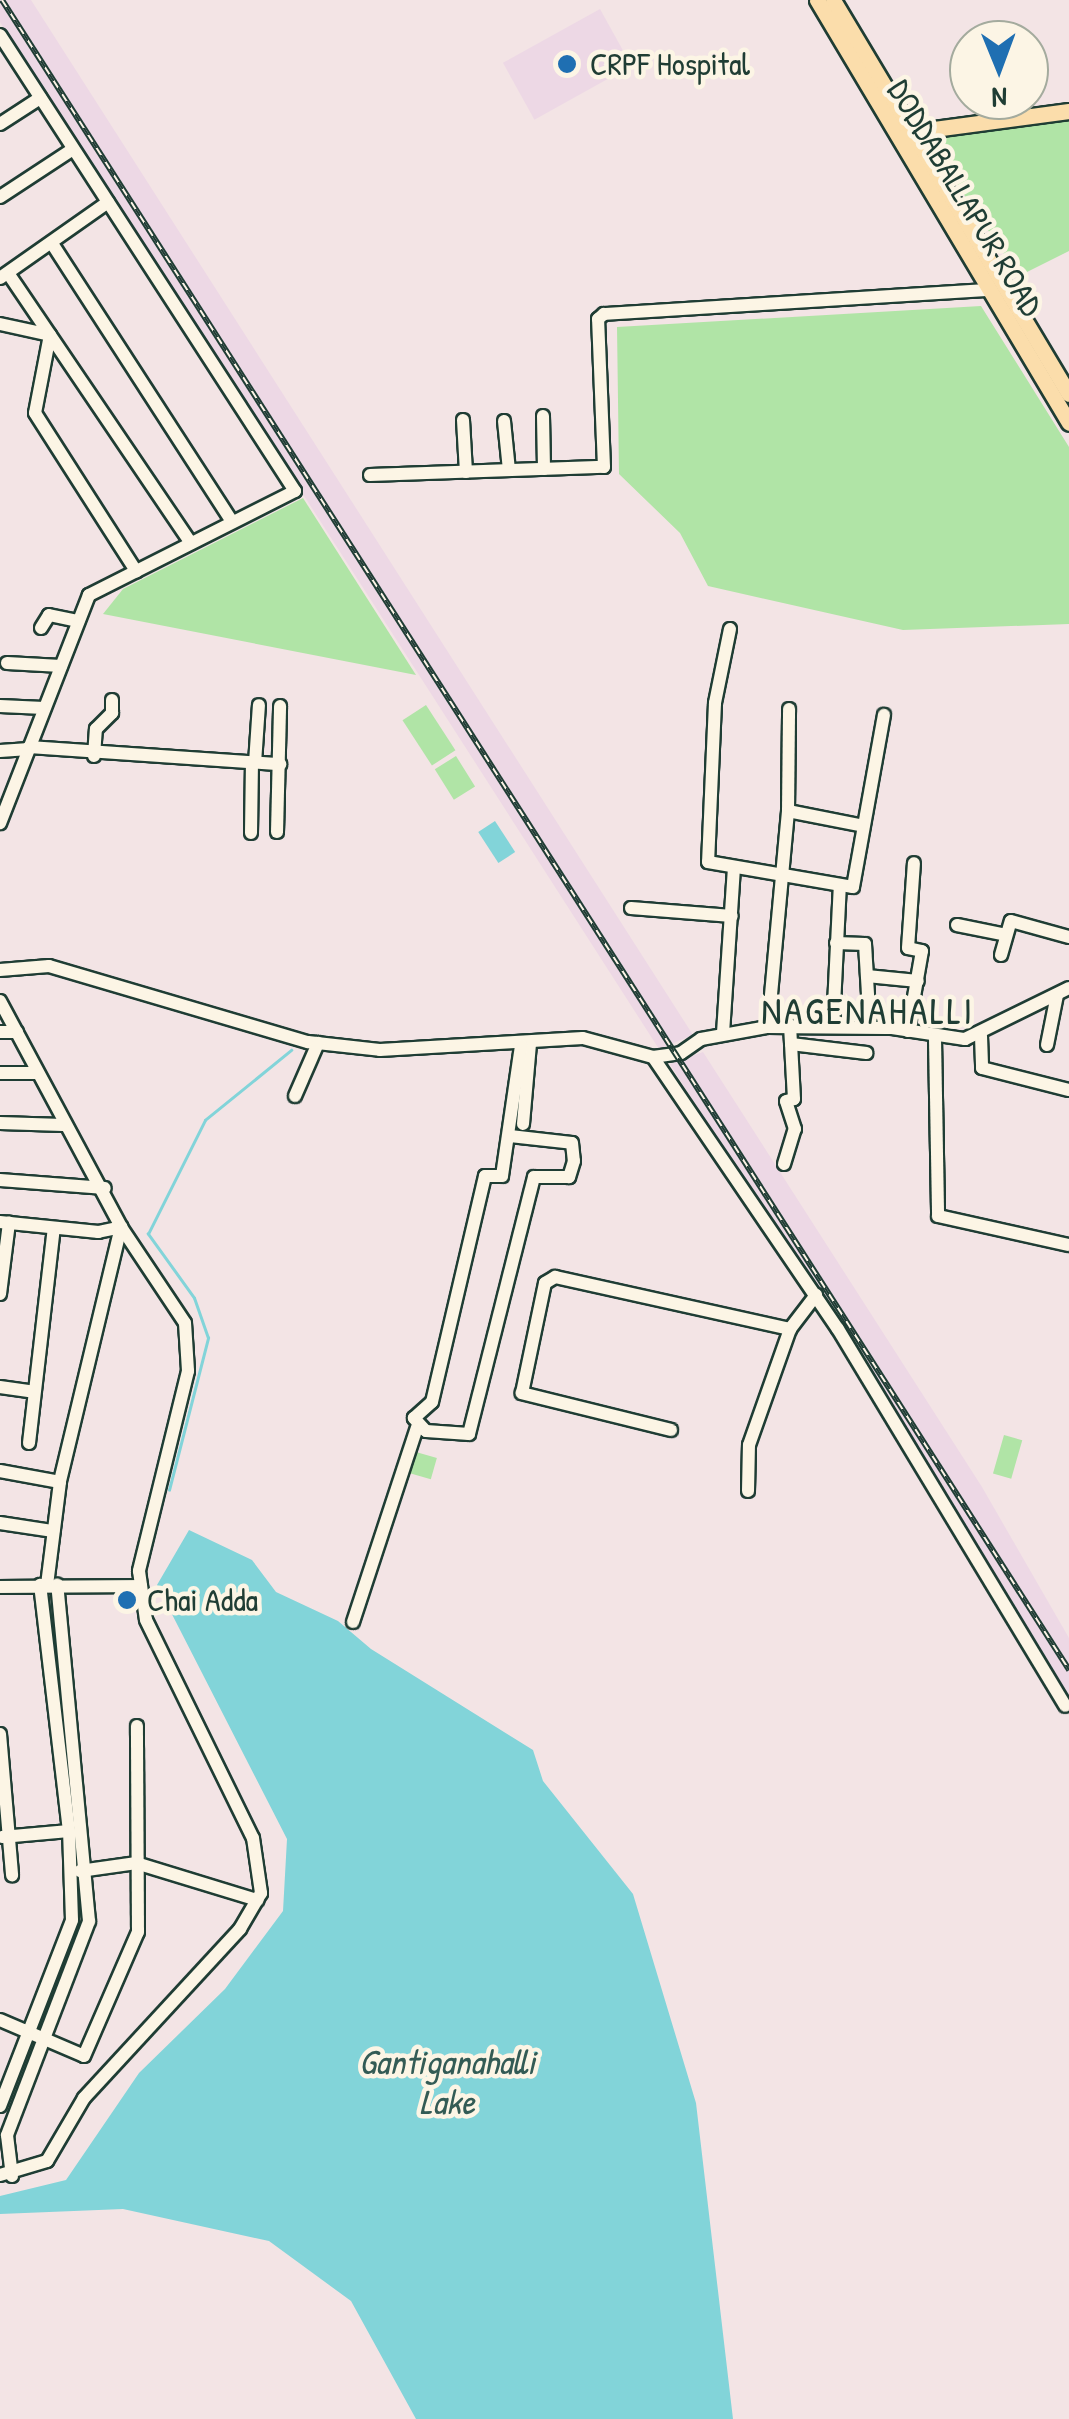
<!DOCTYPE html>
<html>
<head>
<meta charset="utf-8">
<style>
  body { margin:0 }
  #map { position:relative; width:1069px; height:2419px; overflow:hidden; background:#f3e4e5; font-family:"Patrick Hand",sans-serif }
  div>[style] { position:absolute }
  .built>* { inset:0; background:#edd8e5; transform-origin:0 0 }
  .green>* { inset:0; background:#b0e4a6; transform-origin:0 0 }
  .water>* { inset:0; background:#82d4d9; transform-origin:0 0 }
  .stream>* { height:2.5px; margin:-1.25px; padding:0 1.25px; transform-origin:1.25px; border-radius:1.25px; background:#82d4d9 }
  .roads { filter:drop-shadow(2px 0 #1f3d34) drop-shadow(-2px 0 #1f3d34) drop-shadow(0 2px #1f3d34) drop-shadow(0 -2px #1f3d34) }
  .minor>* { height:12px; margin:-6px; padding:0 6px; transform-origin:6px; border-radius:6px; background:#fcf5e5 }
  .major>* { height:15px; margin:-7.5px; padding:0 7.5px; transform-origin:7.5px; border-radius:7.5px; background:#fbddab }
  .rail>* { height:6px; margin-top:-3px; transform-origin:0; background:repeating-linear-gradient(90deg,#fcf5e5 0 8px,#1f3d34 0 16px); box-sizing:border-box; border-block:2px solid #1f3d34 }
  .dots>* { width:28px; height:28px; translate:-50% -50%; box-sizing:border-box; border:5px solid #fcf5e5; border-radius:50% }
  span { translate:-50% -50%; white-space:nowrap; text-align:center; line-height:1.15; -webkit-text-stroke:9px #fcf5e5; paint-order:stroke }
  .poi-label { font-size:32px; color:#1f3d34 }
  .left { translate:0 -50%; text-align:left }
  .street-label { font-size:32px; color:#1f3d34 }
  .water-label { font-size:35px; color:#335b55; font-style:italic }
  .quarter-label { font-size:38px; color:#1f3d34; letter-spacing:2.5px }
  .north { position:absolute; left:949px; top:20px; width:100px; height:100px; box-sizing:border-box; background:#fcf5e5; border:2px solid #a4ab9e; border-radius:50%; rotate:179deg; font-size:28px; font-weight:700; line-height:40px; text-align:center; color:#1f3d34 }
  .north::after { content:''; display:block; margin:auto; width:35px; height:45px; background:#1f6fb2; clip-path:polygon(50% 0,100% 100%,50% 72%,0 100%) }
</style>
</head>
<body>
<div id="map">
  <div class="built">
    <div style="clip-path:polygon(0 0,31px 0,693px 1035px,659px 1049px,0 22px)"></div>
    <div style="left:600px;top:9px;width:65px;height:111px;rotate:61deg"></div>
    <div style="clip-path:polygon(703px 1052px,982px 1487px,1069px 1638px,1069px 1702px,670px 1064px)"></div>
  </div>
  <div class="green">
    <div style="clip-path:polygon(1069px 116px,1069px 251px,1019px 276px,923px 134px)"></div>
    <div style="clip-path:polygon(981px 306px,1069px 447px,1069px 624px,903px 630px,708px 586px,680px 533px,619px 474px,617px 327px)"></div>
    <div style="clip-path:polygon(303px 498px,416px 675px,103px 614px,123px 589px)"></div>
    <div style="left:426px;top:705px;width:54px;height:28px;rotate:57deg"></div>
    <div style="left:456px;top:756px;width:36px;height:25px;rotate:58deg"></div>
    <div style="left:1004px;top:1435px;width:19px;height:40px;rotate:16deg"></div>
    <div style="left:409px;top:1450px;width:29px;height:22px;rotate:16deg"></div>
  </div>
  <div class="water">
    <div style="left:495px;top:821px;width:37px;height:20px;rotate:57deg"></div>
    <div style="clip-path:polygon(189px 1530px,252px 1560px,276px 1592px,338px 1621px,371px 1649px,533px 1750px,543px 1781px,633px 1894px,696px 2103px,733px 2419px,416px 2419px,351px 2301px,269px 2241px,123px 2209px,0 2214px,0 2196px,66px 2180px,139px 2073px,225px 1989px,283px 1911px,287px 1839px,157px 1585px)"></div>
  </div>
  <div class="stream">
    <div style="left:169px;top:1490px;width:157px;rotate:-75.6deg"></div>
    <div style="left:208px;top:1338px;width:42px;rotate:-109.3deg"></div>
    <div style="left:194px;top:1298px;width:79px;rotate:-125.7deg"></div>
    <div style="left:148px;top:1234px;width:127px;rotate:-63.4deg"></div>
    <div style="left:205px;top:1120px;width:111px;rotate:-39.1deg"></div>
  </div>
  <div class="roads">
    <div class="minor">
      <div style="left:0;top:35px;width:543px;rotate:57.1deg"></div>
      <div style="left:295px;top:491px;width:231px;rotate:153.2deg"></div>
      <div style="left:89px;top:595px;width:245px;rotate:111.3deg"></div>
      <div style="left:0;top:124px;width:48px;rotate:-33deg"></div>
      <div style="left:0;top:197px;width:87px;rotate:-33.3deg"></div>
      <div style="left:53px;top:245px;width:330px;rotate:57.1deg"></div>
      <div style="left:8px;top:273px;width:326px;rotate:55.9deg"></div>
      <div style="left:0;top:278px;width:132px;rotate:-35.1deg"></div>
      <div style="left:0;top:324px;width:51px;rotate:12.4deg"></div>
      <div style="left:50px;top:335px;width:79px;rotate:100.9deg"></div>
      <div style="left:35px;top:413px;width:188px;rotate:57.4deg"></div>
      <div style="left:543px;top:416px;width:53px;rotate:88.9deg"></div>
      <div style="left:463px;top:420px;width:52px;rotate:86.7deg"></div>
      <div style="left:504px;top:421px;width:49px;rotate:84.2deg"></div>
      <div style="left:370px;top:475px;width:234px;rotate:-2deg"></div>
      <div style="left:604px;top:467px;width:148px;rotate:-92.3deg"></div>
      <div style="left:598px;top:319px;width:8px;rotate:-40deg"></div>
      <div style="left:604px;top:314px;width:385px;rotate:-3.6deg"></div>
      <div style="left:41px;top:628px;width:15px;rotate:-58deg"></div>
      <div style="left:49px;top:615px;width:30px;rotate:12deg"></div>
      <div style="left:730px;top:629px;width:76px;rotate:101.5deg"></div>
      <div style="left:715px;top:703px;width:159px;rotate:92.5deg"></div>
      <div style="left:708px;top:862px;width:147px;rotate:9.8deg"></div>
      <div style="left:853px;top:887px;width:175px;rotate:-79.8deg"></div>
      <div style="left:7px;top:663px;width:54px;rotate:3.2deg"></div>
      <div style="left:0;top:706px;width:44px;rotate:2.6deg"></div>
      <div style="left:29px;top:747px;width:252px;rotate:3.9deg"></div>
      <div style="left:0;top:751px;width:29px;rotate:-4deg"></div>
      <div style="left:94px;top:756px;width:27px;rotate:-86deg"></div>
      <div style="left:96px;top:729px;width:23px;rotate:-45deg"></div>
      <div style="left:112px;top:713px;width:13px;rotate:-90deg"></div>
      <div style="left:255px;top:763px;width:58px;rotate:-86.1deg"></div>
      <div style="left:788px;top:811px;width:102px;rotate:-89.4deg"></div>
      <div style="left:277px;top:832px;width:126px;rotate:-88.6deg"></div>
      <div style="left:251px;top:833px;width:71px;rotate:-89.2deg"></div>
      <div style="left:631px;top:908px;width:101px;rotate:4.5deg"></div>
      <div style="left:957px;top:925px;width:50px;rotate:11.5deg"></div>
      <div style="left:836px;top:943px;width:29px;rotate:2deg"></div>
      <div style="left:865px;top:944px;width:83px;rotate:86.6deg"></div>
      <div style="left:1001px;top:955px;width:35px;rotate:-74deg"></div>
      <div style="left:1011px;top:921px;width:60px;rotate:15.4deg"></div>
      <div style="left:0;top:970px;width:49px;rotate:-4.7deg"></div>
      <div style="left:49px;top:966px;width:270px;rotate:16.4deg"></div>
      <div style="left:308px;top:1042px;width:72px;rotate:6.3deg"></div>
      <div style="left:380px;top:1050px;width:203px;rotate:-3.4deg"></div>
      <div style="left:583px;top:1038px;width:73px;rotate:15.2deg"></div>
      <div style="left:653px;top:1057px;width:28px;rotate:-8deg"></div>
      <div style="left:681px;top:1053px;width:24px;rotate:-35deg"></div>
      <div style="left:701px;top:1039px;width:68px;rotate:-10.2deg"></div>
      <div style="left:768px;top:1027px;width:124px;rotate:0.5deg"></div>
      <div style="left:892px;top:1028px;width:74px;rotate:8.6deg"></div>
      <div style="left:965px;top:1039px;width:116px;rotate:-26.1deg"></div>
      <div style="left:867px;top:976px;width:51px;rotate:5.6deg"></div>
      <div style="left:0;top:1001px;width:256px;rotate:61.8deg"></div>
      <div style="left:121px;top:1227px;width:115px;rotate:56.3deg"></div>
      <div style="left:185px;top:1323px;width:48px;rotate:86.4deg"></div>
      <div style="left:188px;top:1371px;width:206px;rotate:103.8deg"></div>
      <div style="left:139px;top:1571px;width:49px;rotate:81.9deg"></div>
      <div style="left:146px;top:1620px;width:243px;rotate:63.9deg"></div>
      <div style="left:253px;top:1838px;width:56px;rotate:81.7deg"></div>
      <div style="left:261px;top:1893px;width:42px;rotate:120.3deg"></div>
      <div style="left:240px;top:1929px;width:230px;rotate:132.7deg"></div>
      <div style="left:84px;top:2098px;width:73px;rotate:120.4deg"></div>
      <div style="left:47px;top:2161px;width:49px;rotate:163.4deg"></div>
      <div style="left:833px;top:1026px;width:141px;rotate:-87.2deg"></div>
      <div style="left:768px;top:1027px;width:217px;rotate:-84.7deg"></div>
      <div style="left:788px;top:811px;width:77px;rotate:11.2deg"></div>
      <div style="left:908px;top:1031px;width:81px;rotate:-80.1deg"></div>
      <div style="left:922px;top:951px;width:14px;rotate:-168deg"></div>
      <div style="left:908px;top:948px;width:85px;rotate:-86deg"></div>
      <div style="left:0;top:1032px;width:17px"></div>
      <div style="left:723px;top:1033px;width:164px;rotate:-86.2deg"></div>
      <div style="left:981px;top:1036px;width:32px;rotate:88deg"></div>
      <div style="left:982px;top:1068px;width:90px;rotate:14.2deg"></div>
      <div style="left:935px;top:1039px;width:177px;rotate:89deg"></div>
      <div style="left:938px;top:1216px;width:134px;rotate:12.5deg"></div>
      <div style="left:791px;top:1044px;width:76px;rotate:6.8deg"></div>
      <div style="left:1047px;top:1045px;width:51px;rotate:-78.7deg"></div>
      <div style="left:653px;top:1057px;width:329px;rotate:55.8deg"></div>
      <div style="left:838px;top:1329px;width:440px;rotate:58.9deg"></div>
      <div style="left:0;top:1073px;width:35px"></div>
      <div style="left:295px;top:1096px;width:58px;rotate:-66.5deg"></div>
      <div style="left:0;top:1123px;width:63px;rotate:1.8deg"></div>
      <div style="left:523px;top:1124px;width:80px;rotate:-85deg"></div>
      <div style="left:510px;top:1136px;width:62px;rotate:6.4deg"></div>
      <div style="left:572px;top:1143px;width:18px;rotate:84deg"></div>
      <div style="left:574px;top:1161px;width:17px;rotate:107deg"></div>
      <div style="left:569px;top:1177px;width:35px;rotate:180deg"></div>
      <div style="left:534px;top:1177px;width:265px;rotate:104.2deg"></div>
      <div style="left:469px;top:1434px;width:43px;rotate:-176deg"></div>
      <div style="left:426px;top:1431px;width:18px;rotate:-133deg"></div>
      <div style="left:414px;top:1418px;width:24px;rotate:-42deg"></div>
      <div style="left:432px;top:1402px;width:232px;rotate:-76.8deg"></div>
      <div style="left:485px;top:1176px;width:17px"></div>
      <div style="left:502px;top:1176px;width:132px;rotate:-81.7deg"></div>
      <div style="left:784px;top:1164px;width:37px;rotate:-73deg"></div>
      <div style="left:795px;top:1129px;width:29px;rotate:-108deg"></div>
      <div style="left:786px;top:1101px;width:8px;rotate:-14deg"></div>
      <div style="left:794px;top:1099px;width:74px;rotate:-93.1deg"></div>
      <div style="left:0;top:1180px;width:105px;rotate:4.4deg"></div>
      <div style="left:0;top:1222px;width:99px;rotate:5.8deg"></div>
      <div style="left:98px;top:1232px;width:24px;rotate:-12deg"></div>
      <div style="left:121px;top:1227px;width:262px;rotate:103.5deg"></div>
      <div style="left:60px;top:1482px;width:104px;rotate:97.2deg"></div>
      <div style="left:0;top:1294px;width:72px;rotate:-82.8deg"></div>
      <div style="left:0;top:1387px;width:34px;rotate:8deg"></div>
      <div style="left:671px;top:1430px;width:154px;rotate:-166.1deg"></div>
      <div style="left:522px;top:1393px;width:112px;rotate:-78.2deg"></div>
      <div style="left:545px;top:1283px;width:12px;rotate:-31deg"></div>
      <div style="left:555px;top:1277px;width:241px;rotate:12.5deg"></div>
      <div style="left:29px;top:1443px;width:216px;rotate:-83.4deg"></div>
      <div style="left:0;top:1471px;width:61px;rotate:10.4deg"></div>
      <div style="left:748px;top:1491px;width:46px;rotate:-88.8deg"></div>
      <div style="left:749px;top:1445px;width:123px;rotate:-70.5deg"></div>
      <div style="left:790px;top:1329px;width:43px;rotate:-52.6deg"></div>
      <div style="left:0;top:1523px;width:54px;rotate:8.6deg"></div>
      <div style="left:0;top:1587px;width:141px;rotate:-0.4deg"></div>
      <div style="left:353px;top:1622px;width:205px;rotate:-71.8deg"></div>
      <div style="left:0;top:1734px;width:142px;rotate:85.1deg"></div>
      <div style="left:2px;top:1837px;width:67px;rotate:-5.1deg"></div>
      <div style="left:80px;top:1871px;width:57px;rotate:-8.1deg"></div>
      <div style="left:136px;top:1863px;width:127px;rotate:17deg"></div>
      <div style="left:0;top:2020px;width:91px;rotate:23.2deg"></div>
      <div style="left:84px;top:2056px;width:135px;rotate:-66.5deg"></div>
      <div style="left:138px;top:1932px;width:206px;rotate:-90.3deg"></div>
      <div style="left:0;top:2106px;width:199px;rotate:-68.8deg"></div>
      <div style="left:72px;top:1920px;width:89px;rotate:-91.9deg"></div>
      <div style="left:69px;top:1831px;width:248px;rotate:-96.7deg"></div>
      <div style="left:12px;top:2176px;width:41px;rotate:-97deg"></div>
      <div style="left:7px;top:2135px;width:229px;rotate:-69deg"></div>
      <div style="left:89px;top:1921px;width:338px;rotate:-95.4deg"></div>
    </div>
    <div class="major">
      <div style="left:817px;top:0;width:492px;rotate:59.2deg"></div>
      <div style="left:833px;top:0;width:459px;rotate:59.1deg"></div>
      <div style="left:901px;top:138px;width:19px;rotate:-21deg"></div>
      <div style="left:919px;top:131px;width:151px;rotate:-7.6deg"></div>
    </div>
  </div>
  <div class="rail">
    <div style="left:2px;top:0;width:1982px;rotate:57.42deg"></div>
  </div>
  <div class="dots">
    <div style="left:567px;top:64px;background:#1f6fb2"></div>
    <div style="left:127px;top:1600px;background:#1f6fb2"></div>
  </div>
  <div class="poi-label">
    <span class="left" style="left:590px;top:64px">CRPF Hospital</span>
    <span class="left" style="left:147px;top:1600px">Chai Adda</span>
  </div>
  <div class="street-label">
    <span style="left:965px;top:198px;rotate:59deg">DODDABALLAPUR ROAD</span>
  </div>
  <div class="water-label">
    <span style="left:447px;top:2082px">Gantiganahalli<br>Lake</span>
  </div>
  <div class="quarter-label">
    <span style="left:868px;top:1011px">NAGENAHALLI</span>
  </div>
  <div class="north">N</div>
</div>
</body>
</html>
